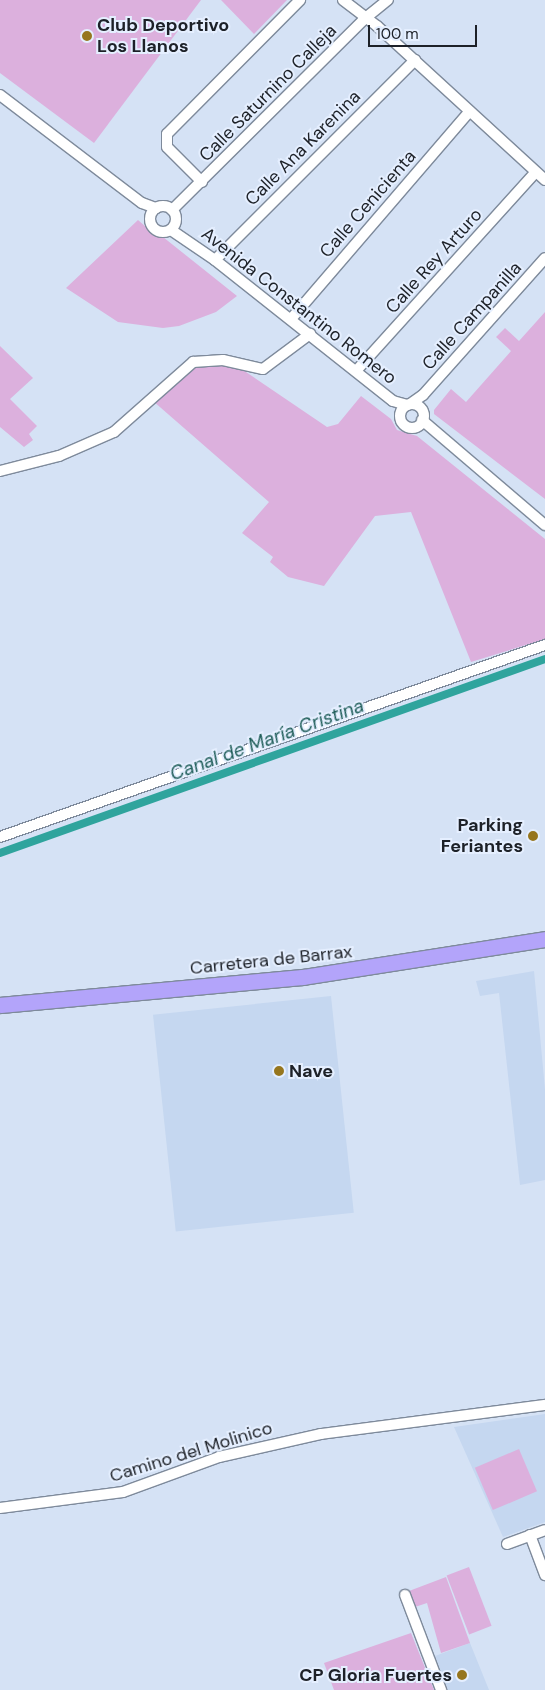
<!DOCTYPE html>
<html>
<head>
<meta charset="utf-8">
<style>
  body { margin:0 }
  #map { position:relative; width:545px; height:1690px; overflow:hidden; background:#d5e2f5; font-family:"DM Sans",sans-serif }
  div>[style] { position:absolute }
  .built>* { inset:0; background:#c5d7f0; transform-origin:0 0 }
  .green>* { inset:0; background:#dcb0dd; transform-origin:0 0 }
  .canal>* { height:8px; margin:-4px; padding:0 4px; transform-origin:4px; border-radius:4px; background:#2fa49d }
  .roads { filter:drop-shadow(1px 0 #7e8a9b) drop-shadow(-1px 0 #7e8a9b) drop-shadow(0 1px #7e8a9b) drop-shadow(0 -1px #7e8a9b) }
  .minor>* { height:10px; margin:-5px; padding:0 5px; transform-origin:5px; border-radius:5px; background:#fff }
  .minor>.ring { margin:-5px; padding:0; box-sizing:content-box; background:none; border:10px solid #fff; border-radius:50% }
  .highway>* { height:15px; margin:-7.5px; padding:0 7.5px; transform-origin:7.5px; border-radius:7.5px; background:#b3a4fa }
  .dots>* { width:14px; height:14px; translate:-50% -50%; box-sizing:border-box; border:2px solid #e5efff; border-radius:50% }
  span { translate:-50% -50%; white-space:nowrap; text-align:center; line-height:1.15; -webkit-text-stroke:4px #e5efff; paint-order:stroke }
  .poi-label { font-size:18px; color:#1d2128; font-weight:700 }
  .left { translate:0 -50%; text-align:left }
  .right { translate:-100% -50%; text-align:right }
  .street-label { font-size:18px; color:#1d2128 }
  .water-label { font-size:19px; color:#205e5a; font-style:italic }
  .scale { position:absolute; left:368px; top:25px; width:109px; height:22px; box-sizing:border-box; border:2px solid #1d2128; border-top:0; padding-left:6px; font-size:15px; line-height:18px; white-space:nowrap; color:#1d2128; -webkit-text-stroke:4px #e5efff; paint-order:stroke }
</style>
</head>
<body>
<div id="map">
  <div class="built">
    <div style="clip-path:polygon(534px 971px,545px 1089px,545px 1180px,520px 1185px,499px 993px,480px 996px,476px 981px)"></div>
    <div style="left:331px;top:996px;width:218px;height:179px;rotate:84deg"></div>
    <div style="clip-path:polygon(545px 1414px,545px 1522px,503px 1537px,454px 1427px)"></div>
    <div style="clip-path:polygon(470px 1643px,489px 1690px,448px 1690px,435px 1656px)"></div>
  </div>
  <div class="green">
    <div style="clip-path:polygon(0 0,201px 0,94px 143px,0 73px)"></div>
    <div style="clip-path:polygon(221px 0,287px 0,254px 34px)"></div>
    <div style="clip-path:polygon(138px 220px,154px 234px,163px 237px,237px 296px,216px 312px,179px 326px,163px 328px,118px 322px,66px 288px)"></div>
    <div style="clip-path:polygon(545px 312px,545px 499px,434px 414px,434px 410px,451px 389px,466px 402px,511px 351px,496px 337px,505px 328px,519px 341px)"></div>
    <div style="clip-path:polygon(0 346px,33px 378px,10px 399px,37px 426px,29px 434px,33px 440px,24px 447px,0 427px)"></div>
    <div style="clip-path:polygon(217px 362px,240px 368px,327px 427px,338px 424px,361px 396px,391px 419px,397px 430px,417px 436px,545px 539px,545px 639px,471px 662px,411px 512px,375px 516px,324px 586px,288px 577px,270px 562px,273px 557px,242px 533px,269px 502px,153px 401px,193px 365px)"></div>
    <div style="left:519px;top:1449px;width:46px;height:48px;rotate:67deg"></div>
    <div style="left:469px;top:1567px;width:63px;height:24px;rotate:69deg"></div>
    <div style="clip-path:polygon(446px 1577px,470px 1643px,441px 1653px,427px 1603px,415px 1607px,409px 1591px)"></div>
    <div style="clip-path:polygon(411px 1633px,434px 1690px,334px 1690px,324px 1663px)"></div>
  </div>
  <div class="canal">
    <div style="left:0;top:853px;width:578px;rotate:-19.59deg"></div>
  </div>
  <div class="roads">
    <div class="minor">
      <div style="left:343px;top:0;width:43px;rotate:37.4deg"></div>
      <div style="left:377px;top:26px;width:228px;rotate:42.5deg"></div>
      <div style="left:0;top:95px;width:178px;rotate:37.3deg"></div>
      <div style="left:142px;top:203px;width:15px;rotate:20deg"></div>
      <div style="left:202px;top:182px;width:49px;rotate:-135deg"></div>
      <div style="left:167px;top:147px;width:13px;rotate:-90deg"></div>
      <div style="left:167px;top:134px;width:189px;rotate:-45.2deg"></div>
      <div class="ring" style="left:150px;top:206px;width:16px;height:16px"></div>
      <div style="left:172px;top:210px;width:269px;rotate:-44.8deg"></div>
      <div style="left:363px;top:20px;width:32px;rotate:-39deg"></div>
      <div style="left:171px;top:230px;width:53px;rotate:34.3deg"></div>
      <div style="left:215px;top:260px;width:227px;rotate:38.4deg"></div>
      <div style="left:393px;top:401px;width:15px;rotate:16deg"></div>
      <div style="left:215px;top:260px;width:283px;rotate:-45deg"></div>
      <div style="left:291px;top:319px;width:274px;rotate:-49.3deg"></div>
      <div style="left:356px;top:371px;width:268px;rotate:-47.9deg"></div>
      <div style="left:410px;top:404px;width:16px;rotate:-35deg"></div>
      <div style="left:423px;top:395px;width:183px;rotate:-48.3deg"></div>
      <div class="ring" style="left:400px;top:404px;width:14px;height:14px"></div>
      <div style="left:422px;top:420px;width:162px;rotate:40.5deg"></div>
      <div style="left:0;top:471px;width:61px;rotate:-14.3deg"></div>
      <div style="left:59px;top:456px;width:60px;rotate:-23.6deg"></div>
      <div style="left:114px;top:432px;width:106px;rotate:-41.5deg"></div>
      <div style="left:193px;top:362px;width:30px;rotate:-4deg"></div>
      <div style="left:223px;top:360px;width:41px;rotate:12.7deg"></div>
      <div style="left:263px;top:369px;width:59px;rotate:-36.7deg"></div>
      <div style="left:0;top:837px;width:578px;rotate:-19.41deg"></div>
      <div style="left:0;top:1508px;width:124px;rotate:-7.4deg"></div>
      <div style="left:123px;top:1492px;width:102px;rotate:-20deg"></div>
      <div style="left:219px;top:1457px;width:105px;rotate:-12.7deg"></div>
      <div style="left:321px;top:1434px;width:226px;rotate:-7.4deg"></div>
      <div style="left:530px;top:1535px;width:43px;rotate:69.4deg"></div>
      <div style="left:507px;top:1544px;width:40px;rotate:-20.2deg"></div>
      <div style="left:405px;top:1595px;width:102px;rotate:69.2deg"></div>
    </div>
    <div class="highway">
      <div style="left:0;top:1005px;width:304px;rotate:-5.3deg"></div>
      <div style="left:303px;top:977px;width:245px;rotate:-8.9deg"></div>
    </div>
  </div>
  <div class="dots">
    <div style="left:87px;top:36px;background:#96761e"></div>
    <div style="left:533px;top:836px;background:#96761e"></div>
    <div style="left:279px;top:1071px;background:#96761e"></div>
    <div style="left:462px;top:1675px;background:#96761e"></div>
  </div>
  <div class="poi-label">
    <span class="left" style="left:97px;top:36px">Club Deportivo<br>Los Llanos</span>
    <span class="right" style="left:523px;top:836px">Parking<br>Feriantes</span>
    <span class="left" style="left:289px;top:1071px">Nave</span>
    <span class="right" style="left:452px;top:1675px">CP Gloria Fuertes</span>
  </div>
  <div class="street-label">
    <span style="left:268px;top:93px;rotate:-45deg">Calle Saturnino Calleja</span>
    <span style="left:303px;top:148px;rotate:-45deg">Calle Ana Karenina</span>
    <span style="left:368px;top:204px;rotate:-49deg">Calle Cenicienta</span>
    <span style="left:434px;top:261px;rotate:-48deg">Calle Rey Arturo</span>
    <span style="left:299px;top:306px;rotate:38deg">Avenida Constantino Romero</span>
    <span style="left:472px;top:316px;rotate:-48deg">Calle Campanilla</span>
    <span style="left:271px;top:960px;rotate:-6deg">Carretera de Barrax</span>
    <span style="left:191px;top:1452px;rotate:-17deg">Camino del Molinico</span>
  </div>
  <div class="water-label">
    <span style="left:267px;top:740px;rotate:-20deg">Canal de María Cristina</span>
  </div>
  <div class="scale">100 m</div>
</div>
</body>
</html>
